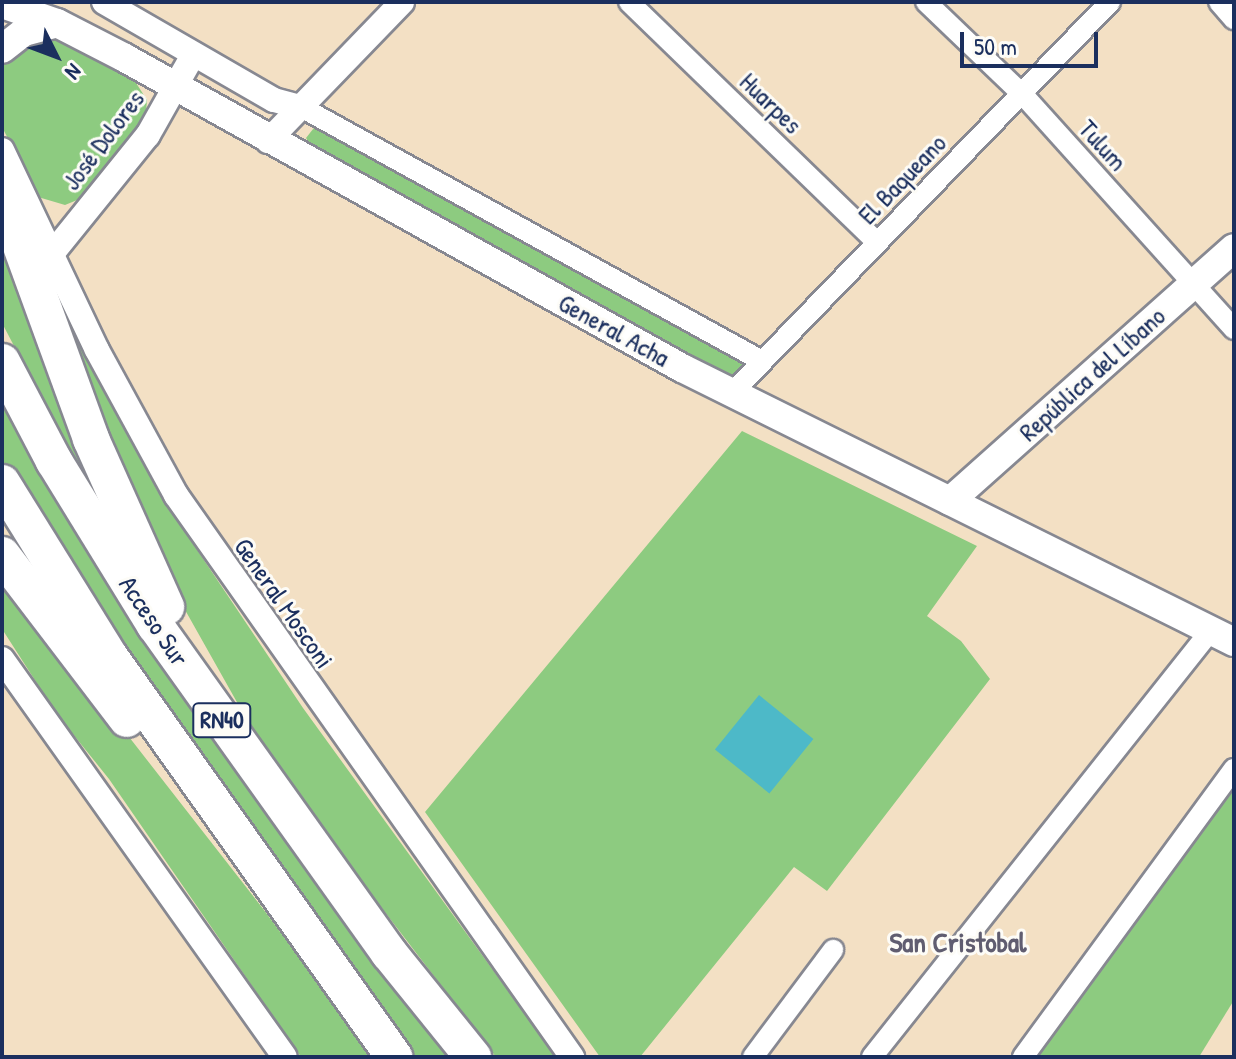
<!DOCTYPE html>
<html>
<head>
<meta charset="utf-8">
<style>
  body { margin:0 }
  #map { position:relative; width:1236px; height:1059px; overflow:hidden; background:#f3e0c4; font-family:"Patrick Hand",sans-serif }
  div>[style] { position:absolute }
  .green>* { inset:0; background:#8dcb80 }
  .water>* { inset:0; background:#4db9c8; transform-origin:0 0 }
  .roads { filter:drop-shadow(2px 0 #878891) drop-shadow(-2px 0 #878891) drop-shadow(0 2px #878891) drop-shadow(0 -2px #878891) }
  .minor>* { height:20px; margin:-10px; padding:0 10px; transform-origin:10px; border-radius:10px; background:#fff }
  .tertiary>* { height:24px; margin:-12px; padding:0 12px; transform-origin:12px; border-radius:12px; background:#fff }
  .secondary>* { height:28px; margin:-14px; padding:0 14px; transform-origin:14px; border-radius:14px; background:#fff }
  .motorway>* { height:36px; margin:-18px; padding:0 18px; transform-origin:18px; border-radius:18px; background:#fff }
  span { translate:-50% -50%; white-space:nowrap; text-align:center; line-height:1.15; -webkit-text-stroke:6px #fdfcf7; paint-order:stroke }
  .shield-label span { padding:2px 6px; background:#fdfcf7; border:2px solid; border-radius:6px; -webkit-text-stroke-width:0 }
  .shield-label { font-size:24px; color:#1b2f5e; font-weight:700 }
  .street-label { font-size:26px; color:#1b2f5e }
  .neighbourhood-label { font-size:28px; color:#605d70; font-weight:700 }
  .frame { position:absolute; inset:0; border:4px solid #1b2f5e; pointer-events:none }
  .north { position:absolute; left:16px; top:16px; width:80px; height:80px; -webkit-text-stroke:6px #fdfcf7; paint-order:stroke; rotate:132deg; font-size:22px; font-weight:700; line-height:32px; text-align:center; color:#1b2f5e }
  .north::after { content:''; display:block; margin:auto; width:28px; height:36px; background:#1b2f5e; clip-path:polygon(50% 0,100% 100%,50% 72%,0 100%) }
  .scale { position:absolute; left:960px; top:32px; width:138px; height:36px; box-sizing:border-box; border:4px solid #1b2f5e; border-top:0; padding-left:10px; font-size:24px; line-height:28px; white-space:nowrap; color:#1b2f5e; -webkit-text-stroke:6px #fdfcf7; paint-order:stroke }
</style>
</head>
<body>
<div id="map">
  <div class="green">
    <div style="clip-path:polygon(44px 37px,68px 43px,129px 72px,147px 100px,145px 124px,82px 198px,65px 205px,38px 197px,2px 127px,2px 60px)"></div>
    <div style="clip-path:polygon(317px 124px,747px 365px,733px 380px,315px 153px,306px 138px)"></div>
    <div style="clip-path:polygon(4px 173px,81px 343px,157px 490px,303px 708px,556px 1057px,496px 1057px,348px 864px,247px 720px,162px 569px)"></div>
    <div style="clip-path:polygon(2px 215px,124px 533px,89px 489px,2px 323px)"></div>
    <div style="clip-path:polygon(2px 395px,378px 966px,450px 1057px,414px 1057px,159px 699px,2px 460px)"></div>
    <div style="clip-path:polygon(742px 431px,977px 546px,927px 616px,961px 641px,990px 679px,827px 891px,794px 867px,640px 1057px,600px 1057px,425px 812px)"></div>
    <div style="clip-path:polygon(2px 574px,264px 910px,372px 1057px,301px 1057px,109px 779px,56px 713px,4px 632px)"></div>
    <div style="clip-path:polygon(1234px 774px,1234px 1000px,1199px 1057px,1028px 1057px)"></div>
  </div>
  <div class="water">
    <div style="left:759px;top:695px;width:70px;height:70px;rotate:39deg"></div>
  </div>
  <div class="roads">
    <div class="minor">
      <div style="left:629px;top:2px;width:345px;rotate:44.1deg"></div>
      <div style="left:926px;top:2px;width:139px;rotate:43.8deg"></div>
      <div style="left:1026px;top:98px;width:311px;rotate:48deg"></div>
      <div style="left:1219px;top:2px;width:23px;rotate:49deg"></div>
      <div style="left:301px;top:107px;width:526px;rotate:28.85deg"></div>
      <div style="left:732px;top:393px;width:544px;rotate:-45.97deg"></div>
      <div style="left:753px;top:1057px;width:134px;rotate:-53.2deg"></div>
      <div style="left:872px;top:1057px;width:545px;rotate:-51.55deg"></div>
      <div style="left:1023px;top:1057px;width:357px;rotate:-53.8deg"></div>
    </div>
    <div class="tertiary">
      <div style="left:104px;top:2px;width:196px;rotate:30deg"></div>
      <div style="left:274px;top:100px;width:28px;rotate:15deg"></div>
      <div style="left:268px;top:141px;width:193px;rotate:-46deg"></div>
      <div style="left:2px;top:150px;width:221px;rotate:64.6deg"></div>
      <div style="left:97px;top:350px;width:165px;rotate:61.4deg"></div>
      <div style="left:176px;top:495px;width:688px;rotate:54.83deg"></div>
      <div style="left:51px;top:255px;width:154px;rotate:-51.1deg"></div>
      <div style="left:148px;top:135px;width:92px;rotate:-60.6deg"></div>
      <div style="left:2px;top:659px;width:488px;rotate:54.6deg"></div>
    </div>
    <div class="secondary">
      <div style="left:2px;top:4px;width:58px;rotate:19.1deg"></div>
      <div style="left:57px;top:23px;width:76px;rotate:27.2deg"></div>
      <div style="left:125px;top:58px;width:637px;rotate:29.1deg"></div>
      <div style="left:682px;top:368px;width:616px;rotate:26.4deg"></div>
      <div style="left:2px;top:49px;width:28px;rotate:-38deg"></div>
      <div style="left:24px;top:32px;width:34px;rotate:-15deg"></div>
      <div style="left:950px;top:501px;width:380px;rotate:-41.7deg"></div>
    </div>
    <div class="motorway">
      <div style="left:2px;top:194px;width:261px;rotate:70deg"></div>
      <div style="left:91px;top:439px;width:184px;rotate:65.9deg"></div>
      <div style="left:2px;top:362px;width:112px;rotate:62.3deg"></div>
      <div style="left:54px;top:461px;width:193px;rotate:58.4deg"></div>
      <div style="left:155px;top:625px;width:403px;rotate:54.5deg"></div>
      <div style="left:389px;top:953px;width:134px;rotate:51.1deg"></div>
      <div style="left:2px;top:483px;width:205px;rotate:58.2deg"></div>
      <div style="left:110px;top:657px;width:491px;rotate:54.6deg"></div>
      <div style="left:2px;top:555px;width:206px;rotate:52.7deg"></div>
    </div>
  </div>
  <div class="shield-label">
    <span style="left:222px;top:720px">RN40</span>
  </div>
  <div class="street-label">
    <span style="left:771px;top:103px;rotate:44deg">Huarpes</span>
    <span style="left:103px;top:140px;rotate:-53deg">José Dolores</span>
    <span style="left:1103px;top:145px;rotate:48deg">Tulum</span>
    <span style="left:902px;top:179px;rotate:-46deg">El Baqueano</span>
    <span style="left:614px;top:330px;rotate:29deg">General Acha</span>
    <span style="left:1092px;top:374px;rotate:-42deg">República del Líbano</span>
    <span style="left:284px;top:603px;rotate:55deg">General Mosconi</span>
    <span style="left:154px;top:621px;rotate:56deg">Acceso Sur</span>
  </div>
  <div class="neighbourhood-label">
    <span style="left:958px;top:942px">San Cristobal</span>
  </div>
  <div class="frame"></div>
  <div class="north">N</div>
  <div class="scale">50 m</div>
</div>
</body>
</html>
